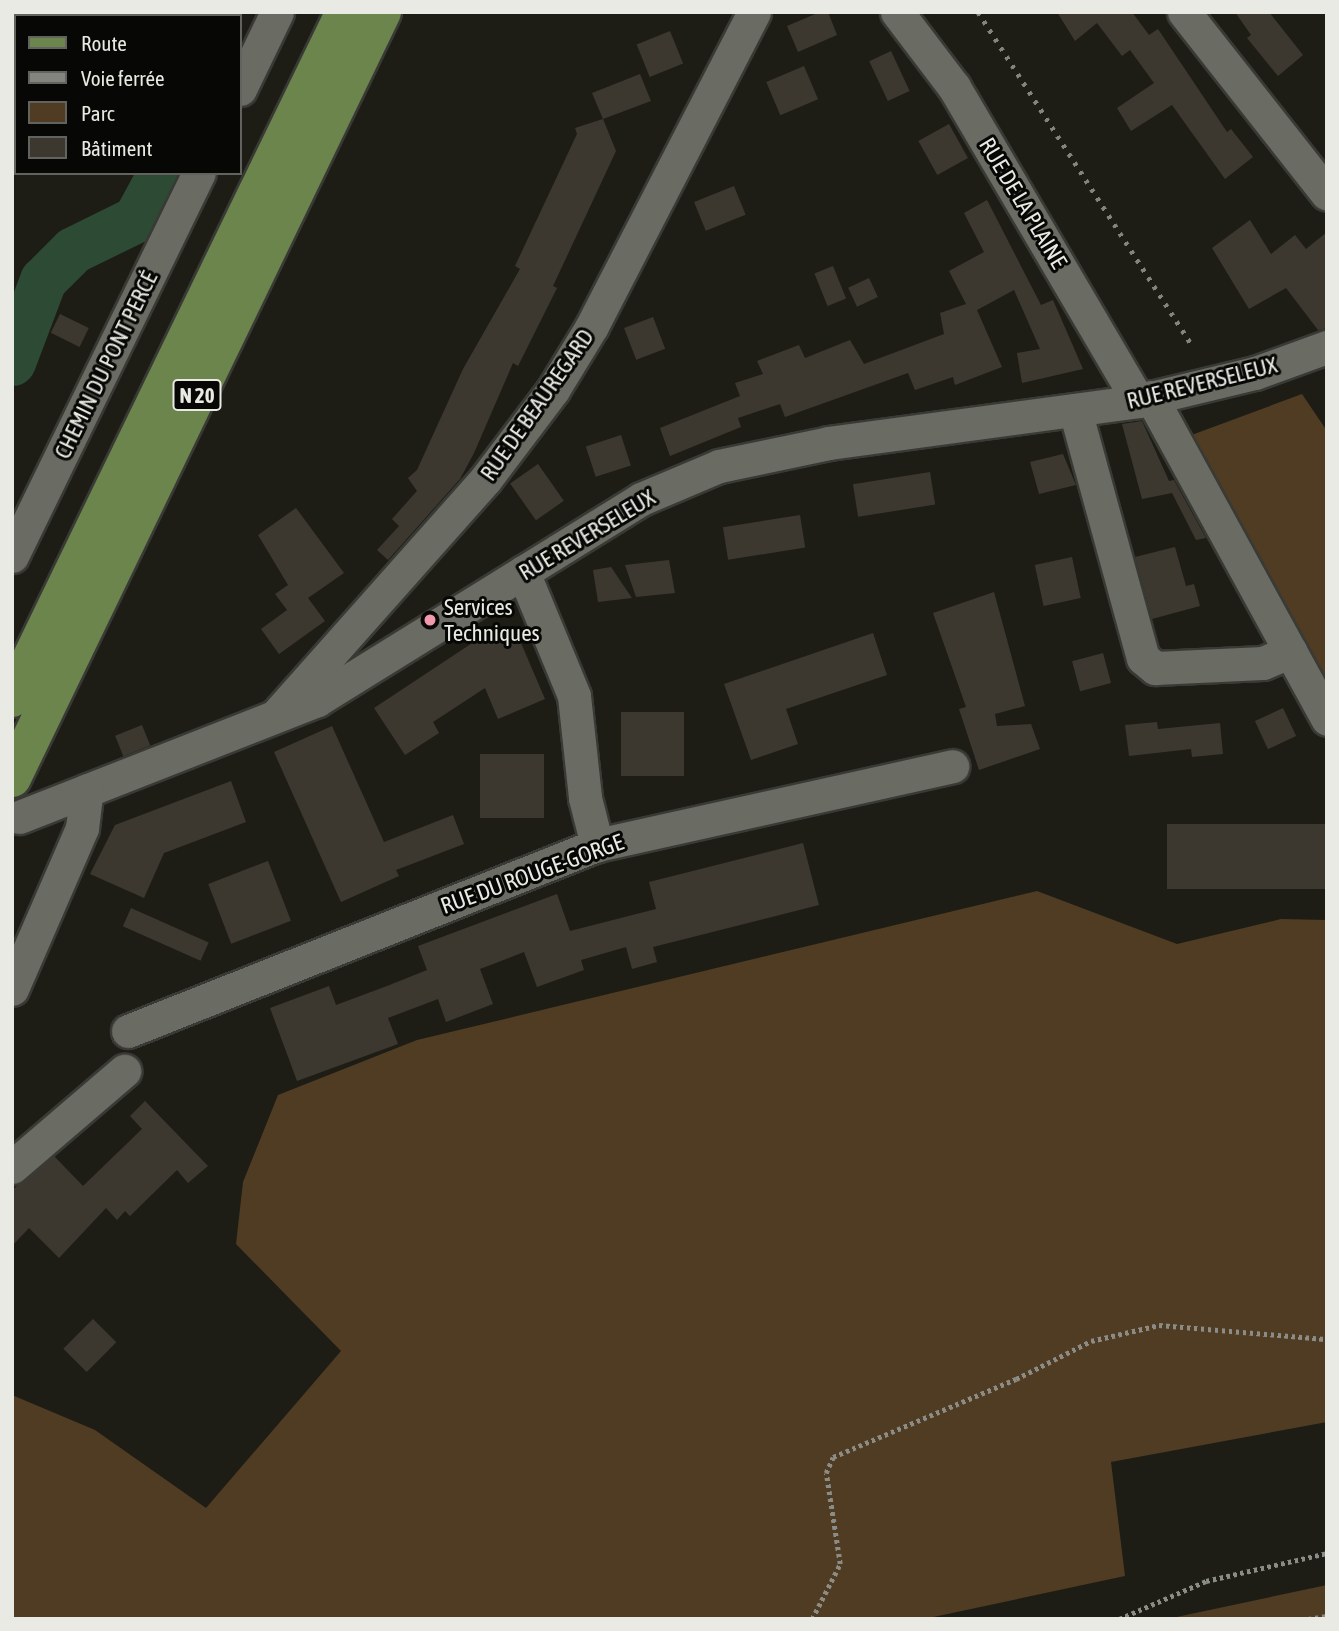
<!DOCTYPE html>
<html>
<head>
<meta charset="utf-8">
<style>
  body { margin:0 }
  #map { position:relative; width:1339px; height:1631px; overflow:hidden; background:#1d1d16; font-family:"Asap Condensed",sans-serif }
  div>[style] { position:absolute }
  .green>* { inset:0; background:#503b23 }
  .river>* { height:47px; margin:-23.5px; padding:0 23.5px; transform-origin:23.5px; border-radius:23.5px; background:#2d4a35 }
  .building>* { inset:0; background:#3c3830; transform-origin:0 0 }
  .path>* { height:4.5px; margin-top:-2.25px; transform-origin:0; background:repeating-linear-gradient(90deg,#8c8c86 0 3.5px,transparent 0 7px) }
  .roads { filter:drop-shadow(2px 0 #393a35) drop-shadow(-2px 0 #393a35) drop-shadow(0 2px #393a35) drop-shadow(0 -2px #393a35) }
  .minor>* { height:33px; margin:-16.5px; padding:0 16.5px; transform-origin:16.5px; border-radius:16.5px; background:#6a6b62 }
  .major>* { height:38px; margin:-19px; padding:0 19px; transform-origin:19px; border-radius:19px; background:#6c854d }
  .rail>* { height:5px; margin-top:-2.5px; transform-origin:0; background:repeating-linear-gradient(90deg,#84847e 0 3.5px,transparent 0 10.5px) }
  .dots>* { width:19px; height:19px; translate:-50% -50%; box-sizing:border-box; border:4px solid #070705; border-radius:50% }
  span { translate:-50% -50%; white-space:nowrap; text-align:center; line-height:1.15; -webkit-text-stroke:6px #070705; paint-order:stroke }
  .shield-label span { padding:2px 5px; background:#070705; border:2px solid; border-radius:5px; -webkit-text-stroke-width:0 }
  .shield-label { font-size:21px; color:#eaeae5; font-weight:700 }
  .street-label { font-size:23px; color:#eaeae5 }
  .poi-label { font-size:23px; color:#eaeae5 }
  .left { translate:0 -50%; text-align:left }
  .frame { position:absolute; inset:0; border:14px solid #eaeae5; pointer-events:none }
  .legend { position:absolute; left:14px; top:14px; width:228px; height:161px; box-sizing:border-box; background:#070705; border:2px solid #62625f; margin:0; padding:9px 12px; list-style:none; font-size:21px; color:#eaeae5 }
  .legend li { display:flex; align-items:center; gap:14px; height:35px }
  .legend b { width:35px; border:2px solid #62625f }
</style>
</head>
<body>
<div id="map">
  <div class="green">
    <div style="clip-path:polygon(1302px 394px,1327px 431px,1327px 680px,1178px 440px)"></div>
    <div style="clip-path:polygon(1037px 891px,1177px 944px,1281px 919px,1327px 920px,1327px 1422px,1111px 1462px,1125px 1576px,924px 1619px,12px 1619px,12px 1395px,95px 1430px,206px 1508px,341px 1351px,236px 1244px,243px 1182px,278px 1095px,417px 1040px)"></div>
    <div style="clip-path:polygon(1327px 1585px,1327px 1619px,1167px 1619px)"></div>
  </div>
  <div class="river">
    <div style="left:145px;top:12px;width:6px;rotate:45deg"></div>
    <div style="left:12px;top:362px;width:88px;rotate:-69.3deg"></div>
    <div style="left:43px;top:280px;width:42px;rotate:-45deg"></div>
    <div style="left:73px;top:250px;width:70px;rotate:-26.2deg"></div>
    <div style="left:136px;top:219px;width:52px;rotate:-61.5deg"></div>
  </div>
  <div class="building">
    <div style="clip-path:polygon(820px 12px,828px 12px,837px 35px,798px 52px,787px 26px)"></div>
    <div style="clip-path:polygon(1057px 12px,1132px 12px,1149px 35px,1158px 29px,1227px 132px,1231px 129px,1253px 157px,1225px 179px,1172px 105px,1131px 131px,1117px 108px,1154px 83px,1130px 50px,1122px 56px,1097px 23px,1075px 41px)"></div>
    <div style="clip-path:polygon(1235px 12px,1269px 12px,1303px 55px,1278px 76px,1247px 38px,1251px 35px)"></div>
    <div style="left:670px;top:31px;width:35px;height:36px;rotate:68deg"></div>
    <div style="left:891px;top:51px;width:44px;height:24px;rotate:65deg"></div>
    <div style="left:804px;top:66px;width:36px;height:41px;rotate:67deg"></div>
    <div style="clip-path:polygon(640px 74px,651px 101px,603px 119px,616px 151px,553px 286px,557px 288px,518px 366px,513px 363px,474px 453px,460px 479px,388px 560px,377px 550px,399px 526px,392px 519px,417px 491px,408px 478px,417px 470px,463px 369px,520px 269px,515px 266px,577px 134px,575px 128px,603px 119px,592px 93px)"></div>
    <div style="left:949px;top:124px;width:39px;height:35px;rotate:61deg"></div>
    <div style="left:734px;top:186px;width:31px;height:43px;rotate:68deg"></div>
    <div style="clip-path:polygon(987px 200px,1041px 305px,1053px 300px,1083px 369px,1022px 383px,1017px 353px,1040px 349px,1014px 290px,977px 310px,1002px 367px,955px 385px,953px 377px,915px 390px,908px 373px,785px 417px,780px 404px,738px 418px,741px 427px,670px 456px,660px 428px,740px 396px,735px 383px,763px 374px,757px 361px,799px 345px,805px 358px,850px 340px,864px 364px,944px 334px,940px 313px,966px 304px,949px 271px,984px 252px,964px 213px)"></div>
    <div style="clip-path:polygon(1250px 220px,1271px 254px,1295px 235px,1306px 249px,1327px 232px,1327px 328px,1318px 330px,1286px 288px,1249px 309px,1212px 248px)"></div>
    <div style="left:833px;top:266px;width:35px;height:20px;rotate:68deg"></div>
    <div style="left:869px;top:278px;width:21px;height:23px;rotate:65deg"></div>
    <div style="left:60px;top:314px;width:32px;height:21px;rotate:26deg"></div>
    <div style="left:653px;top:317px;width:34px;height:31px;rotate:69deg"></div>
    <div style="clip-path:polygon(1142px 421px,1169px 481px,1174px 480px,1206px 538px,1196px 540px,1172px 493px,1142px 499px,1122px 424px)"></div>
    <div style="left:621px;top:435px;width:32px;height:37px;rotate:72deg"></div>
    <div style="clip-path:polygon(1063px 454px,1076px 485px,1039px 494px,1030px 462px)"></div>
    <div style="left:538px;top:464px;width:45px;height:34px;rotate:55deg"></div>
    <div style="left:930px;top:472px;width:33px;height:78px;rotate:81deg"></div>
    <div style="clip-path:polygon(296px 508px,344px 573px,308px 598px,325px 621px,279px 654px,261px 629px,287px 610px,275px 594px,288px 585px,258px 535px)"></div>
    <div style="left:800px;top:515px;width:33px;height:78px;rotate:81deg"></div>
    <div style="clip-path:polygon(1175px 547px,1186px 586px,1194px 584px,1200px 606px,1152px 619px,1135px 557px)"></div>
    <div style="left:1072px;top:557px;width:42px;height:38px;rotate:78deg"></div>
    <div style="clip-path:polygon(669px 560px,675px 593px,636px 597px,625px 565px)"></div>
    <div style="clip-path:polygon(611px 567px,632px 598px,598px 602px,593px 570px)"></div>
    <div style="clip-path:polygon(994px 592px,1025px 706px,995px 714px,997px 726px,1031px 724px,1040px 749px,979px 770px,959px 709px,966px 707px,933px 613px)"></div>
    <div style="clip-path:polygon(495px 628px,518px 636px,545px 699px,498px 719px,485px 688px,433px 722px,439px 733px,405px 755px,374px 708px)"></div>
    <div style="clip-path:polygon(873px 633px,887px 675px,786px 709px,798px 744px,751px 760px,724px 684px)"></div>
    <div style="left:1103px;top:653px;width:31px;height:32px;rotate:75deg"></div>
    <div style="left:1283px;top:708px;width:31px;height:31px;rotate:65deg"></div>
    <div style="left:621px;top:712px;width:63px;height:64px"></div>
    <div style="clip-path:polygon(1157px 722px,1158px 729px,1220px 723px,1223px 754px,1192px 757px,1191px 749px,1129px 756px,1125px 725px)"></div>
    <div style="left:142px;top:725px;width:22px;height:29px;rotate:68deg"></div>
    <div style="clip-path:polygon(332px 726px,384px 842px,453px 815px,464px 844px,396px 870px,399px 876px,341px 902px,274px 752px)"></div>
    <div style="left:480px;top:754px;width:64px;height:64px"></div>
    <div style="clip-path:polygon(231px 781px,246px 822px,164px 853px,144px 898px,90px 874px,115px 825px)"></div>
    <div style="left:1327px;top:824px;width:65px;height:160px;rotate:90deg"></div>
    <div style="clip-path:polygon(803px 843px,819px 905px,653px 947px,657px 962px,632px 969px,626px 947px,581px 960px,584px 970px,537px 987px,524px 952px,480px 969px,493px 1004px,446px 1022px,438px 999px,388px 1018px,398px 1044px,297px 1081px,270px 1008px,329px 986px,336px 1005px,387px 986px,427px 970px,418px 946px,557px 894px,570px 931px,656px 909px,649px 882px)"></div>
    <div style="left:268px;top:861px;width:64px;height:64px;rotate:69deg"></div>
    <div style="left:131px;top:908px;width:85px;height:20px;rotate:24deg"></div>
    <div style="clip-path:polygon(145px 1101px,208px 1166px,188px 1183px,177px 1170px,130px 1216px,125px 1211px,117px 1220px,106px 1208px,59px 1258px,29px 1228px,12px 1246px,12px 1190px,54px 1156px,83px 1186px,142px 1129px,130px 1116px)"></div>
    <div style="left:93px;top:1319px;width:33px;height:42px;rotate:45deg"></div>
  </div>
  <div class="path">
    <div style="left:812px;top:1619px;width:62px;rotate:-63deg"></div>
    <div style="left:840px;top:1564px;width:92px;rotate:-98.7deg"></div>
    <div style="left:826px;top:1473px;width:17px;rotate:-66deg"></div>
    <div style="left:833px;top:1457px;width:199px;rotate:-23.1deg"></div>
    <div style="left:1016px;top:1379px;width:84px;rotate:-26.9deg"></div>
    <div style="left:1091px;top:1341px;width:70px;rotate:-13.2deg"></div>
    <div style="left:1159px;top:1325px;width:169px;rotate:4.8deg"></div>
    <div style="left:1119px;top:1619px;width:95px;rotate:-23.6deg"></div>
    <div style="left:1206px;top:1581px;width:124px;rotate:-13deg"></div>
    <div style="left:1308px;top:1619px;width:19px;rotate:-9deg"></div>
  </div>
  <div class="roads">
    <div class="minor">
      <div style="left:897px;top:12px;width:94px;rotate:52.8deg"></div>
      <div style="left:954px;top:87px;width:364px;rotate:59.6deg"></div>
      <div style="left:1184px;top:12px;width:231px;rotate:51.8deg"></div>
      <div style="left:240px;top:89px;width:85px;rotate:-64.3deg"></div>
      <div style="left:1151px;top:397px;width:367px;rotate:61.3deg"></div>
      <div style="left:1075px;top:410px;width:257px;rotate:74.7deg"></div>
      <div style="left:1143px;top:658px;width:16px;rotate:40deg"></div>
      <div style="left:1155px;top:668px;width:108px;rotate:-2.7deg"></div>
      <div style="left:1263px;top:663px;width:30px;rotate:-23deg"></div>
      <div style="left:12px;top:556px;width:426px;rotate:-64deg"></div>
      <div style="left:523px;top:572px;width:134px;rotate:67.6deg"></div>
      <div style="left:574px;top:696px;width:103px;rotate:83.8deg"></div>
      <div style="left:585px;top:798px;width:49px;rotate:75.7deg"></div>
      <div style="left:279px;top:712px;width:310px;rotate:-48.4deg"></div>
      <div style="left:485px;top:480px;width:113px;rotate:-52.9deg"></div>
      <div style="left:553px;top:390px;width:75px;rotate:-58.6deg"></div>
      <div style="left:592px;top:326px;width:353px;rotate:-62.7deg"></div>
      <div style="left:19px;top:817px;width:320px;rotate:-21.4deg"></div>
      <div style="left:317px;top:700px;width:381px;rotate:-31.8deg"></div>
      <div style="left:641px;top:499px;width:85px;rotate:-22.9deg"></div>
      <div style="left:719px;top:466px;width:112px;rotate:-11.8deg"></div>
      <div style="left:829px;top:443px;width:312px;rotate:-7.7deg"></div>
      <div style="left:1138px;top:401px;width:120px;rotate:-13.5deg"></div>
      <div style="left:1255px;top:373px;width:77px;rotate:-19.9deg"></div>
      <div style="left:12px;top:989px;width:176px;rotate:-66.5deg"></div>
      <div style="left:82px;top:828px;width:38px;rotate:-83deg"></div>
      <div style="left:128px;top:1031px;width:505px;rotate:-21.63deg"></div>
      <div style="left:597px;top:845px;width:364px;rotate:-12.5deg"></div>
      <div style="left:12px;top:1167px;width:148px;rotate:-40.6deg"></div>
    </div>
    <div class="major">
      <div style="left:12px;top:698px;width:763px;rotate:-64.11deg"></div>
      <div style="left:12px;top:778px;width:851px;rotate:-64.22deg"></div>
    </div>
  </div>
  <div class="rail">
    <div style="left:978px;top:12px;width:396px;rotate:57.3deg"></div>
  </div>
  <div class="dots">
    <div style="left:430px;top:620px;background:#f29aad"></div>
  </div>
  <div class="shield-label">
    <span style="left:197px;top:395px">N 20</span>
  </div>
  <div class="street-label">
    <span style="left:1023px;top:203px;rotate:59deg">RUE DE LA PLAINE</span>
    <span style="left:106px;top:365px;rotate:-64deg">CHEMIN DU PONT PERCÉ</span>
    <span style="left:1202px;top:383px;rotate:-14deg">RUE REVERSELEUX</span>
    <span style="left:537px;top:405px;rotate:-55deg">RUE DE BEAUREGARD</span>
    <span style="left:587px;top:535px;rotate:-31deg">RUE REVERSELEUX</span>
    <span style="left:532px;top:874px;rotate:-20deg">RUE DU ROUGE-GORGE</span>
  </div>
  <div class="poi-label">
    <span class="left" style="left:444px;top:620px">Services<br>Techniques</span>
  </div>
  <div class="frame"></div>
  <ul class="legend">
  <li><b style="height:9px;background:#6c854d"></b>Route</li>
  <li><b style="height:9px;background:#84847e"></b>Voie ferrée</li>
  <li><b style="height:19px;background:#503b23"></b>Parc</li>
  <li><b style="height:19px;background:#3c3830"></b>Bâtiment</li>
  </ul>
</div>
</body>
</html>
